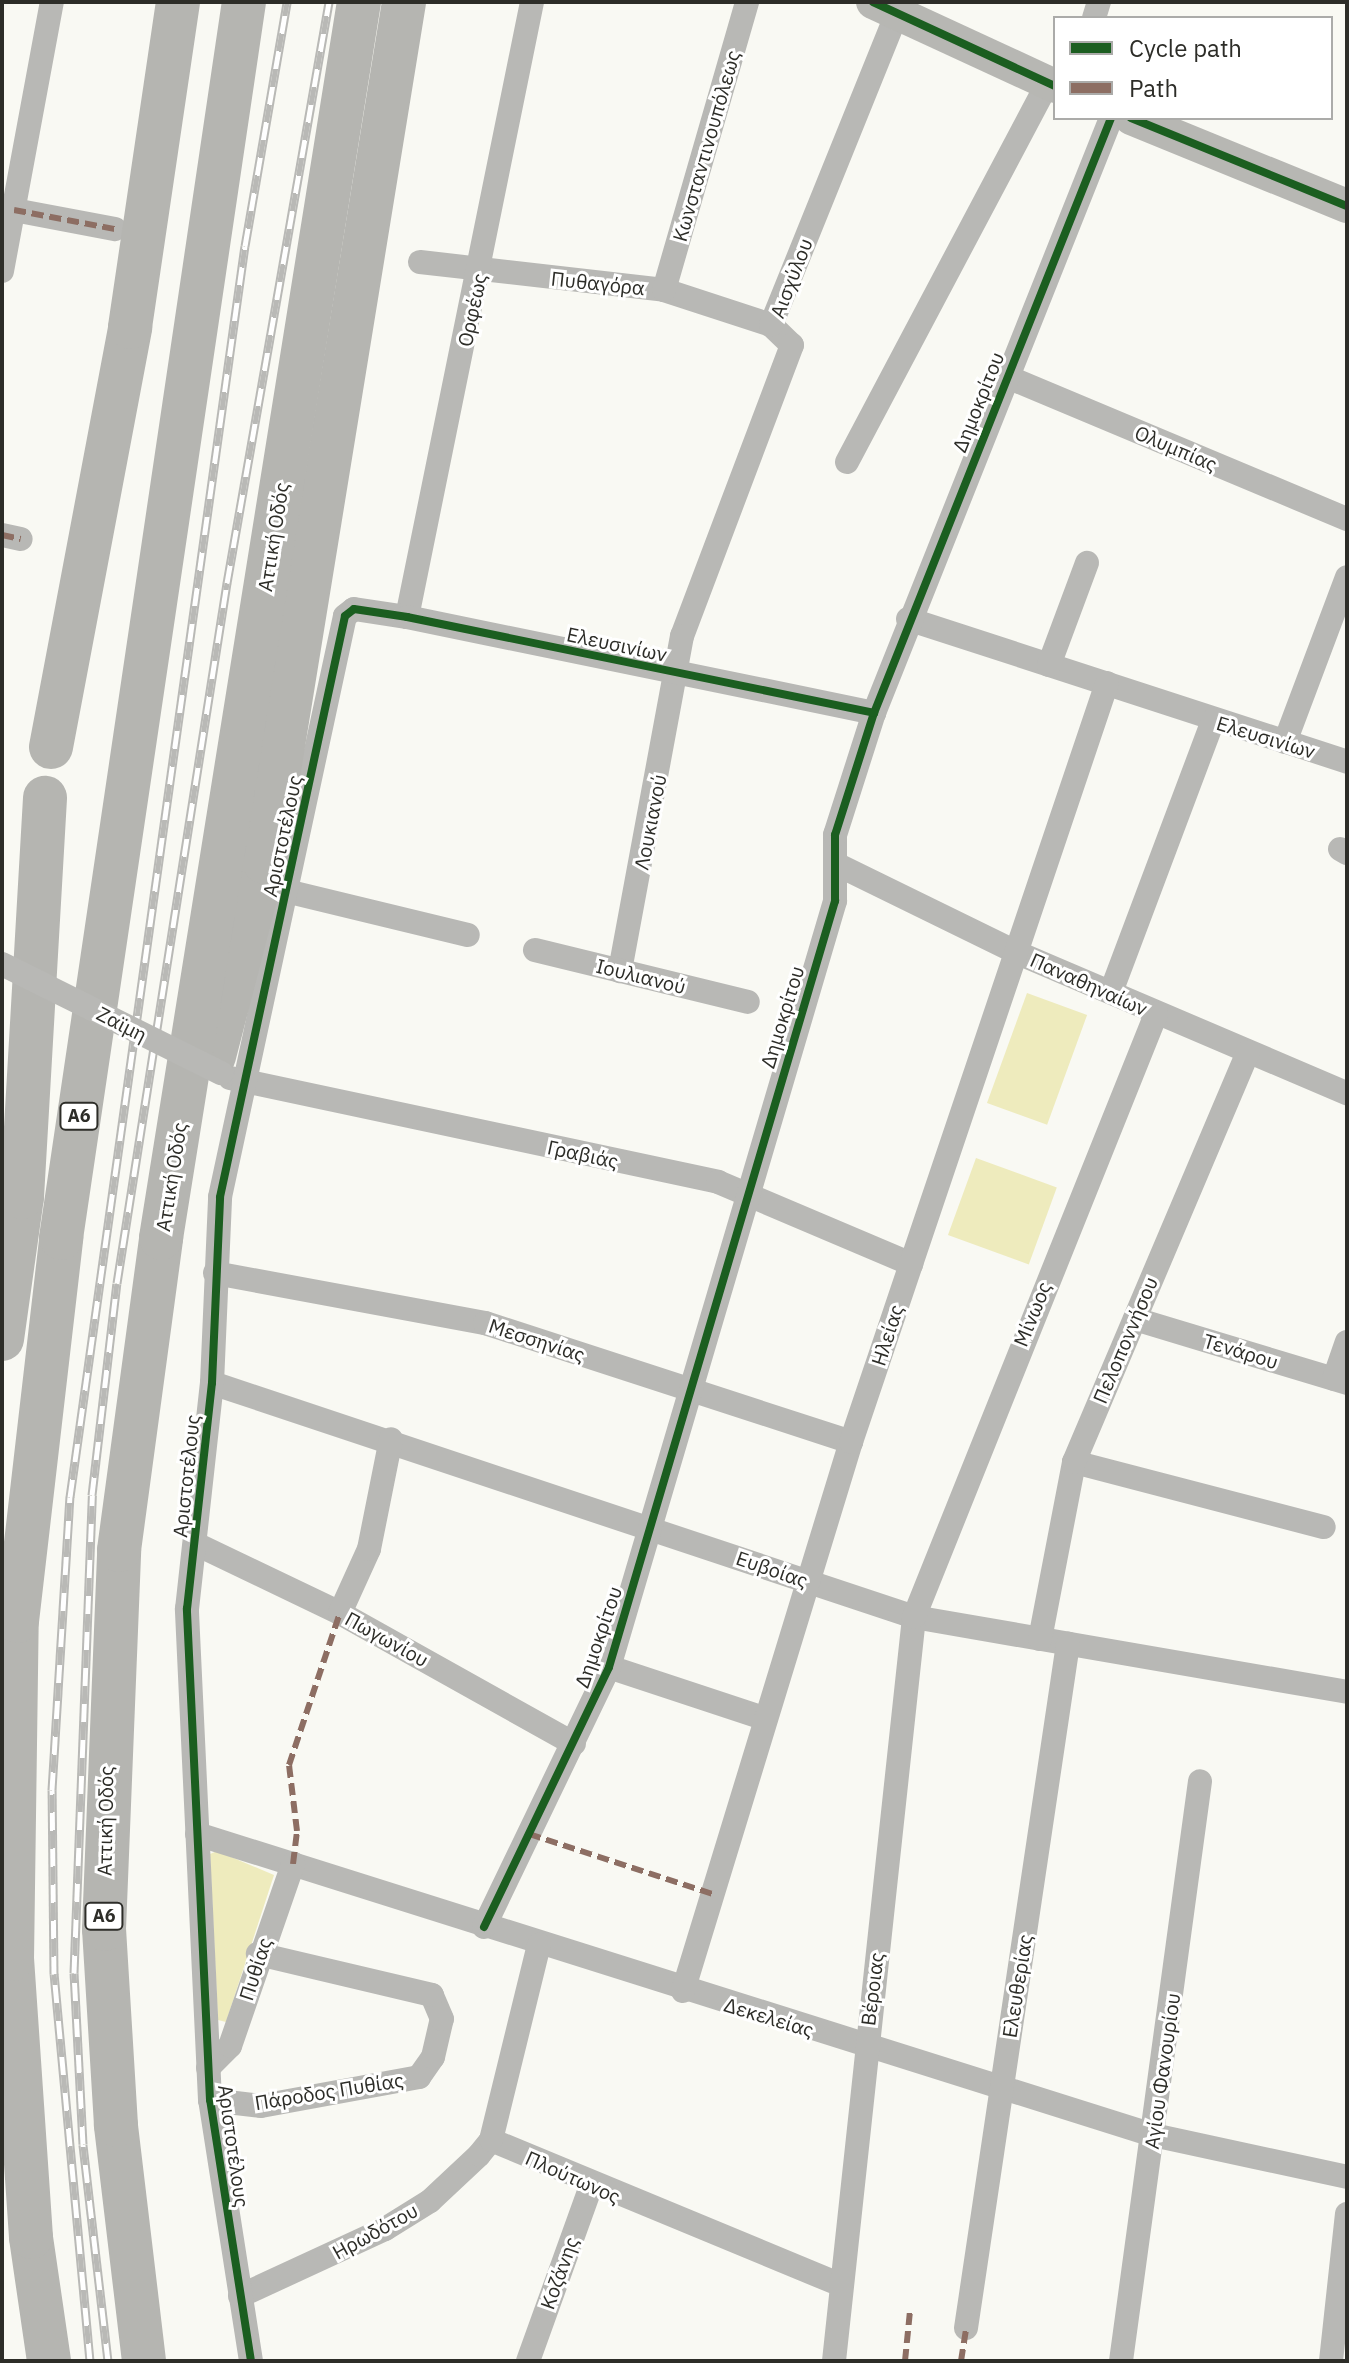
<!DOCTYPE html>
<html>
<head>
<meta charset="utf-8">
<style>
  body { margin:0 }
  #map { position:relative; width:1349px; height:2363px; overflow:hidden; background:#f9f9f3; font-family:"IBM Plex Sans",sans-serif }
  div>[style] { position:absolute }
  .green>* { inset:0; background:#eeebbd; transform-origin:0 0 }
  .minor>* { height:24px; margin:-12px; padding:0 12px; transform-origin:12px; border-radius:12px; background:#b8b8b5 }
  .secondary>* { height:34px; margin:-17px; padding:0 17px; transform-origin:17px; border-radius:17px; background:#b7b7b3 }
  .motorway>* { height:44px; margin:-22px; padding:0 22px; transform-origin:22px; border-radius:22px; background:#b5b5b1 }
  .rail>* { height:9px; margin-top:-4.5px; transform-origin:0; background:repeating-linear-gradient(90deg,#fff 0 18px,#b9b9b6 0 36px); box-sizing:border-box; border-block:2px solid #b9b9b6 }
  .minor-bridge>* { height:24px; margin:-12px; padding:0 12px; transform-origin:12px; border-radius:12px; background:#b8b8b5 }
  .quiet>* { height:6px; margin-top:-3px; transform-origin:0; background:repeating-linear-gradient(90deg,#8d6e63 0 12px,transparent 0 18px) }
  .cycleway>* { height:8px; margin:-4px; padding:0 4px; transform-origin:4px; border-radius:4px; background:#1b5e20 }
  span { translate:-50% -50%; white-space:nowrap; text-align:center; line-height:1.15; -webkit-text-stroke:6px #fff; paint-order:stroke }
  .shield-label span { padding:2px 6px; background:#fff; border:2px solid; border-radius:6px; -webkit-text-stroke-width:0 }
  .shield-label { font-size:18px; color:#2d2d28; font-weight:700 }
  .street-label { font-size:20px; color:#2d2d28 }
  .frame { position:absolute; inset:0; border:4px solid #2d2d28; pointer-events:none }
  .legend { position:absolute; left:1053px; top:16px; width:280px; height:104px; box-sizing:border-box; background:#fff; border:2px solid #ababa9; margin:0; padding:10px 14px; list-style:none; font-size:24px; color:#2d2d28 }
  .legend li { display:flex; align-items:center; gap:16px; height:40px }
  .legend b { width:40px; border:2px solid #ababa9 }
</style>
</head>
<body>
<div id="map">
  <div class="green">
    <div style="left:1027px;top:993px;width:64px;height:117px;rotate:20deg"></div>
    <div style="left:976px;top:1158px;width:86px;height:82px;rotate:20deg"></div>
    <div style="clip-path:polygon(217px 1851px,274px 1875px,226px 2022px,218px 2020px,210px 1854px)"></div>
  </div>
  <div class="minor">
    <div style="left:1094px;top:18px;width:17px;rotate:-73deg"></div>
    <div style="left:14px;top:210px;width:103px;rotate:10.7deg"></div>
    <div style="left:420px;top:262px;width:246px;rotate:6.5deg"></div>
    <div style="left:664px;top:290px;width:113px;rotate:18.1deg"></div>
    <div style="left:771px;top:325px;width:29px;rotate:44deg"></div>
    <div style="left:792px;top:345px;width:311px;rotate:110.7deg"></div>
    <div style="left:682px;top:636px;width:341px;rotate:100.5deg"></div>
    <div style="left:2px;top:271px;width:274px;rotate:-79.5deg"></div>
    <div style="left:664px;top:290px;width:300px;rotate:-73.9deg"></div>
    <div style="left:771px;top:325px;width:336px;rotate:-68deg"></div>
    <div style="left:1005px;top:376px;width:371px;rotate:22.7deg"></div>
    <div style="left:847px;top:462px;width:429px;rotate:-62.1deg"></div>
    <div style="left:2px;top:535px;width:19px;rotate:12deg"></div>
    <div style="left:407px;top:617px;width:628px;rotate:-78.51deg"></div>
    <div style="left:908px;top:619px;width:462px;rotate:18deg"></div>
    <div style="left:1049px;top:665px;width:109px;rotate:-69.6deg"></div>
    <div style="left:1285px;top:742px;width:176px;rotate:-69.4deg"></div>
    <div style="left:1340px;top:849px;width:8px;rotate:30deg"></div>
    <div style="left:836px;top:864px;width:203px;rotate:26.1deg"></div>
    <div style="left:1018px;top:953px;width:358px;rotate:23.1deg"></div>
    <div style="left:286px;top:891px;width:187px;rotate:13.6deg"></div>
    <div style="left:535px;top:950px;width:219px;rotate:13.7deg"></div>
    <div style="left:1111px;top:992px;width:290px;rotate:-69.4deg"></div>
    <div style="left:230px;top:1078px;width:499px;rotate:12deg"></div>
    <div style="left:718px;top:1182px;width:210px;rotate:23deg"></div>
    <div style="left:215px;top:1273px;width:275px;rotate:10.5deg"></div>
    <div style="left:485px;top:1323px;width:385px;rotate:18deg"></div>
    <div style="left:1135px;top:1319px;width:221px;rotate:16.8deg"></div>
    <div style="left:1334px;top:1379px;width:39px;rotate:-71deg"></div>
    <div style="left:212px;top:1383px;width:740px;rotate:18.43deg"></div>
    <div style="left:914px;top:1617px;width:439px;rotate:9.8deg"></div>
    <div style="left:1074px;top:1462px;width:258px;rotate:14.6deg"></div>
    <div style="left:196px;top:1544px;width:160px;rotate:25.6deg"></div>
    <div style="left:340px;top:1613px;width:268px;rotate:29.2deg"></div>
    <div style="left:340px;top:1613px;width:70px;rotate:-65.6deg"></div>
    <div style="left:369px;top:1549px;width:112px;rotate:-78.7deg"></div>
    <div style="left:1040px;top:1639px;width:180px;rotate:-79.1deg"></div>
    <div style="left:1074px;top:1462px;width:445px;rotate:-67deg"></div>
    <div style="left:609px;top:1667px;width:165px;rotate:18.3deg"></div>
    <div style="left:197px;top:1834px;width:1002px;rotate:17.48deg"></div>
    <div style="left:1153px;top:2135px;width:198px;rotate:12.2deg"></div>
    <div style="left:484px;top:1927px;width:288px;rotate:-64.3deg"></div>
    <div style="left:609px;top:1667px;width:799px;rotate:-73.56deg"></div>
    <div style="left:835px;top:901px;width:66px;rotate:-90deg"></div>
    <div style="left:835px;top:835px;width:128px;rotate:-72.3deg"></div>
    <div style="left:874px;top:713px;width:640px;rotate:-68.28deg"></div>
    <div style="left:683px;top:1991px;width:574px;rotate:-72.99deg"></div>
    <div style="left:851px;top:1442px;width:801px;rotate:-71.36deg"></div>
    <div style="left:208px;top:2068px;width:31px;rotate:-45deg"></div>
    <div style="left:230px;top:2046px;width:193px;rotate:-70.9deg"></div>
    <div style="left:210px;top:2100px;width:51px;rotate:6.7deg"></div>
    <div style="left:261px;top:2106px;width:161px;rotate:-10.4deg"></div>
    <div style="left:419px;top:2077px;width:24px;rotate:-55deg"></div>
    <div style="left:433px;top:2057px;width:39px;rotate:-77deg"></div>
    <div style="left:442px;top:2019px;width:26px;rotate:-113deg"></div>
    <div style="left:432px;top:1995px;width:179px;rotate:-166.7deg"></div>
    <div style="left:491px;top:2140px;width:379px;rotate:22.5deg"></div>
    <div style="left:240px;top:2296px;width:160px;rotate:-24.8deg"></div>
    <div style="left:385px;top:2229px;width:53px;rotate:-31.9deg"></div>
    <div style="left:430px;top:2201px;width:67px;rotate:-43.2deg"></div>
    <div style="left:479px;top:2155px;width:19px;rotate:-51deg"></div>
    <div style="left:491px;top:2140px;width:201px;rotate:-76.2deg"></div>
    <div style="left:966px;top:2328px;width:692px;rotate:-81.52deg"></div>
    <div style="left:251px;top:2361px;width:264px;rotate:-98.9deg"></div>
    <div style="left:210px;top:2100px;width:492px;rotate:-92.7deg"></div>
    <div style="left:187px;top:1609px;width:227px;rotate:-83.7deg"></div>
    <div style="left:212px;top:1383px;width:186px;rotate:-87.5deg"></div>
    <div style="left:220px;top:1197px;width:594px;rotate:-77.86deg"></div>
    <div style="left:345px;top:616px;width:11px;rotate:-38deg"></div>
    <div style="left:354px;top:609px;width:54px;rotate:8.6deg"></div>
    <div style="left:407px;top:617px;width:477px;rotate:11.6deg"></div>
    <div style="left:528px;top:2361px;width:186px;rotate:-70.2deg"></div>
    <div style="left:834px;top:2361px;width:748px;rotate:-83.86deg"></div>
    <div style="left:914px;top:1617px;width:650px;rotate:-68.13deg"></div>
    <div style="left:1121px;top:2361px;width:585px;rotate:-82.24deg"></div>
    <div style="left:1331px;top:2361px;width:148px;rotate:-83.8deg"></div>
  </div>
  <div class="secondary">
    <div style="left:873px;top:2px;width:200px;rotate:24.8deg"></div>
    <div style="left:1131px;top:118px;width:233px;rotate:22.2deg"></div>
  </div>
  <div class="motorway">
    <div style="left:51px;top:747px;width:427px;rotate:-79.3deg"></div>
    <div style="left:130px;top:327px;width:329px;rotate:-81.6deg"></div>
    <div style="left:214px;top:1056px;width:200px;rotate:-75.5deg"></div>
    <div style="left:264px;top:862px;width:871px;rotate:-80.75deg"></div>
    <div style="left:2px;top:1339px;width:143px;rotate:-82deg"></div>
    <div style="left:22px;top:1197px;width:400px;rotate:-86.7deg"></div>
    <div style="left:49px;top:2361px;width:125px;rotate:-98.3deg"></div>
    <div style="left:31px;top:2237px;width:279px;rotate:-93.9deg"></div>
    <div style="left:12px;top:1959px;width:338px;rotate:-89.2deg"></div>
    <div style="left:17px;top:1621px;width:386px;rotate:-83.4deg"></div>
    <div style="left:61px;top:1238px;width:1249px;rotate:-81.58deg"></div>
    <div style="left:144px;top:2361px;width:238px;rotate:-96.8deg"></div>
    <div style="left:116px;top:2125px;width:196px;rotate:-93.5deg"></div>
    <div style="left:104px;top:1929px;width:379px;rotate:-87.7deg"></div>
    <div style="left:119px;top:1550px;width:315px;rotate:-82.3deg"></div>
    <div style="left:161px;top:1238px;width:1252px;rotate:-80.9deg"></div>
  </div>
  <div class="rail">
    <div style="left:90px;top:2361px;width:389px;rotate:-95.3deg"></div>
    <div style="left:54px;top:1974px;width:184px;rotate:-90.6deg"></div>
    <div style="left:52px;top:1790px;width:294px;rotate:-86.5deg"></div>
    <div style="left:70px;top:1497px;width:1263px;rotate:-82.04deg"></div>
    <div style="left:245px;top:246px;width:248px;rotate:-80.2deg"></div>
    <div style="left:108px;top:2361px;width:218px;rotate:-96.6deg"></div>
    <div style="left:83px;top:2144px;width:171px;rotate:-93deg"></div>
    <div style="left:74px;top:1973px;width:478px;rotate:-87.8deg"></div>
    <div style="left:92px;top:1495px;width:213px;rotate:-83.3deg"></div>
    <div style="left:117px;top:1283px;width:709px;rotate:-81.07deg"></div>
    <div style="left:227px;top:583px;width:590px;rotate:-80.04deg"></div>
  </div>
  <div class="minor-bridge">
    <div style="left:2px;top:964px;width:245px;rotate:26.5deg"></div>
  </div>
  <div class="quiet">
    <div style="left:14px;top:210px;width:103px;rotate:10.7deg"></div>
    <div style="left:2px;top:535px;width:19px;rotate:12deg"></div>
    <div style="left:529px;top:1834px;width:194px;rotate:18.1deg"></div>
    <div style="left:293px;top:1864px;width:33px;rotate:-83deg"></div>
    <div style="left:297px;top:1831px;width:66px;rotate:-96.9deg"></div>
    <div style="left:289px;top:1765px;width:160px;rotate:-71.5deg"></div>
    <div style="left:905px;top:2361px;width:50px;rotate:-84.3deg"></div>
    <div style="left:961px;top:2361px;width:33px;rotate:-81deg"></div>
  </div>
  <div class="cycleway">
    <div style="left:873px;top:2px;width:200px;rotate:24.8deg"></div>
    <div style="left:1131px;top:118px;width:233px;rotate:22.2deg"></div>
    <div style="left:484px;top:1927px;width:288px;rotate:-64.3deg"></div>
    <div style="left:609px;top:1667px;width:799px;rotate:-73.56deg"></div>
    <div style="left:835px;top:901px;width:66px;rotate:-90deg"></div>
    <div style="left:835px;top:835px;width:128px;rotate:-72.3deg"></div>
    <div style="left:874px;top:713px;width:640px;rotate:-68.28deg"></div>
    <div style="left:251px;top:2361px;width:264px;rotate:-98.9deg"></div>
    <div style="left:210px;top:2100px;width:492px;rotate:-92.7deg"></div>
    <div style="left:187px;top:1609px;width:227px;rotate:-83.7deg"></div>
    <div style="left:212px;top:1383px;width:186px;rotate:-87.5deg"></div>
    <div style="left:220px;top:1197px;width:594px;rotate:-77.86deg"></div>
    <div style="left:345px;top:616px;width:11px;rotate:-38deg"></div>
    <div style="left:354px;top:609px;width:54px;rotate:8.6deg"></div>
    <div style="left:407px;top:617px;width:477px;rotate:11.6deg"></div>
  </div>
  <div class="shield-label">
    <span style="left:79px;top:1116px">Α6</span>
    <span style="left:104px;top:1916px">Α6</span>
  </div>
  <div class="street-label">
    <span style="left:706px;top:146px;rotate:-74deg">Κωνσταντινουπόλεως</span>
    <span style="left:791px;top:278px;rotate:-69deg">Αισχύλου</span>
    <span style="left:598px;top:283px;rotate:6deg">Πυθαγόρα</span>
    <span style="left:472px;top:310px;rotate:-78deg">Ορφέως</span>
    <span style="left:978px;top:402px;rotate:-68deg">Δημοκρίτου</span>
    <span style="left:1176px;top:448px;rotate:23deg">Ολυμπίας</span>
    <span style="left:273px;top:537px;rotate:-81deg">Αττική Οδός</span>
    <span style="left:617px;top:644px;rotate:12deg">Ελευσινίων</span>
    <span style="left:1266px;top:737px;rotate:17deg">Ελευσινίων</span>
    <span style="left:650px;top:822px;rotate:-79deg">Λουκιανού</span>
    <span style="left:282px;top:836px;rotate:-78deg">Αριστοτέλους</span>
    <span style="left:641px;top:976px;rotate:14deg">Ιουλιανού</span>
    <span style="left:1089px;top:984px;rotate:24deg">Παναθηναίων</span>
    <span style="left:782px;top:1017px;rotate:-73deg">Δημοκρίτου</span>
    <span style="left:122px;top:1024px;rotate:27deg">Ζαϊμη</span>
    <span style="left:583px;top:1154px;rotate:12deg">Γραβιάς</span>
    <span style="left:171px;top:1177px;rotate:-81deg">Αττική Οδός</span>
    <span style="left:1032px;top:1314px;rotate:-68deg">Μίνωος</span>
    <span style="left:887px;top:1335px;rotate:-72deg">Ηλείας</span>
    <span style="left:537px;top:1340px;rotate:18deg">Μεσσηνίας</span>
    <span style="left:1125px;top:1340px;rotate:-67deg">Πελοποννήσου</span>
    <span style="left:1241px;top:1351px;rotate:17deg">Τενάρου</span>
    <span style="left:186px;top:1476px;rotate:-84deg">Αριστοτέλους</span>
    <span style="left:772px;top:1569px;rotate:19deg">Ευβοίας</span>
    <span style="left:598px;top:1637px;rotate:-71deg">Δημοκρίτου</span>
    <span style="left:387px;top:1639px;rotate:29deg">Πωγωνίου</span>
    <span style="left:105px;top:1821px;rotate:-89deg">Αττική Οδός</span>
    <span style="left:255px;top:1969px;rotate:-72deg">Πυθίας</span>
    <span style="left:1017px;top:1986px;rotate:-81deg">Ελευθερίας</span>
    <span style="left:872px;top:1989px;rotate:-83deg">Βέροιας</span>
    <span style="left:769px;top:2017px;rotate:17deg">Δεκελείας</span>
    <span style="left:1162px;top:2071px;rotate:-82deg">Αγίου Φανουρίου</span>
    <span style="left:329px;top:2091px;rotate:-9deg">Πάροδος Πυθίας</span>
    <span style="left:234px;top:2146px;rotate:82deg">Αριστοτέλους</span>
    <span style="left:573px;top:2177px;rotate:24deg">Πλούτωνος</span>
    <span style="left:375px;top:2231px;rotate:-29deg">Ηρωδότου</span>
    <span style="left:559px;top:2273px;rotate:-70deg">Κοζάνης</span>
  </div>
  <div class="frame"></div>
  <ul class="legend">
  <li><b style="height:10px;background:#1b5e20"></b>Cycle path</li>
  <li><b style="height:10px;background:#8d6e63"></b>Path</li>
  </ul>
</div>
</body>
</html>
